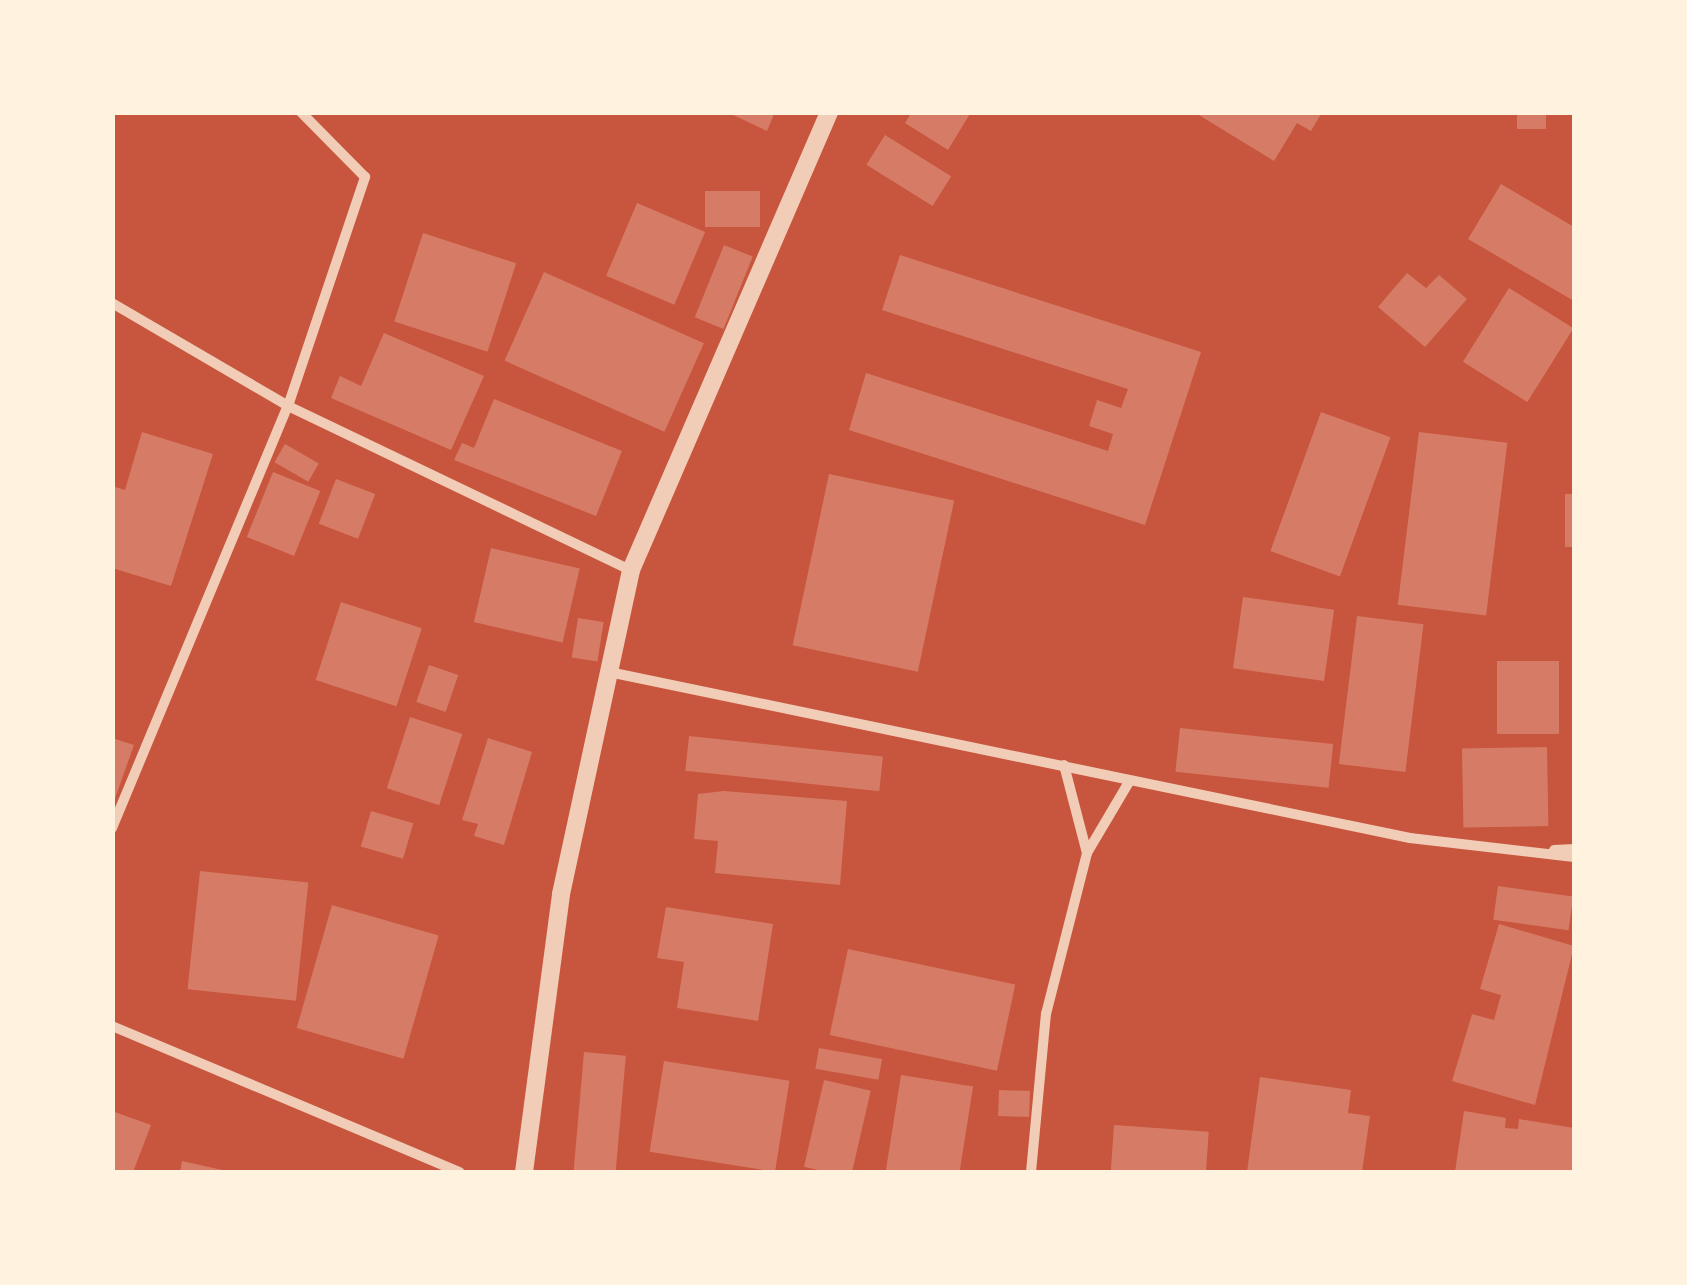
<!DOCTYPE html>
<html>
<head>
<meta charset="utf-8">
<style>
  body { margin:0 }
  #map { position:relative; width:1687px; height:1285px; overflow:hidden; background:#c8553d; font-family:Lora,serif }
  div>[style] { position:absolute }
  .building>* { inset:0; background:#d67c66; transform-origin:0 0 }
  .minor>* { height:10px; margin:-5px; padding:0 5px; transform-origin:5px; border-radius:5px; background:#f1ccb7 }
  .tertiary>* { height:18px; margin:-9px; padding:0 9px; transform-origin:9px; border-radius:9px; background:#f1ccb7 }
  span { translate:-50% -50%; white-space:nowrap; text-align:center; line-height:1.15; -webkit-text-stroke:8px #fff3e0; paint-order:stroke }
  .frame { position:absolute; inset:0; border:115px solid #fff3e0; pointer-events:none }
</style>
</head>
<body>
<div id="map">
  <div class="building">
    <div style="clip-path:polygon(727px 112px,775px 112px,767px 131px)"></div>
    <div style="clip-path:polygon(912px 112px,971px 112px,948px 150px,905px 123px)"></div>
    <div style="clip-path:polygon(1194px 112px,1322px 112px,1311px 131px,1297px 123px,1274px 161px)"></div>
    <div style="left:1517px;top:112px;width:29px;height:17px"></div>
    <div style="left:885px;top:135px;width:78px;height:35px;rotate:32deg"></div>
    <div style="clip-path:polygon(1501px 184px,1574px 227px,1574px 301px,1468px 239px)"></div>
    <div style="left:705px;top:191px;width:55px;height:36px"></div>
    <div style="left:637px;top:203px;width:74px;height:79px;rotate:23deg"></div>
    <div style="left:423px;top:233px;width:98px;height:93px;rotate:18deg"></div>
    <div style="left:724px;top:245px;width:31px;height:78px;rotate:22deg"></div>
    <div style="clip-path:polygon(900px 255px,1201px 352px,1145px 525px,849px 430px,866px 373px,1108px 451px,1113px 434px,1089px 426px,1097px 400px,1121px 408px,1128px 389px,882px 310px)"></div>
    <div style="left:544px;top:272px;width:175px;height:97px;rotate:24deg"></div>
    <div style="clip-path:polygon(1407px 273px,1426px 288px,1439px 275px,1467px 299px,1425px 347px,1378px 307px)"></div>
    <div style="left:1509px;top:288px;width:76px;height:87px;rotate:32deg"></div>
    <div style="clip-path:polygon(384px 333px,484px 376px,451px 450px,331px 398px,340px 376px,361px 386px)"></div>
    <div style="clip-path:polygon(494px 399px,622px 451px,596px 516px,454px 460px,462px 443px,474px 448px)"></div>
    <div style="left:1321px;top:412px;width:74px;height:148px;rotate:20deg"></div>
    <div style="clip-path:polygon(142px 432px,213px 454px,171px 586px,112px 568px,112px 486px,125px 490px)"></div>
    <div style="left:1419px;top:432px;width:89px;height:174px;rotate:7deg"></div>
    <div style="left:285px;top:444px;width:39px;height:21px;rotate:30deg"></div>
    <div style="left:273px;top:472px;width:51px;height:70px;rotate:22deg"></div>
    <div style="left:829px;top:474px;width:128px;height:175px;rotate:12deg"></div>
    <div style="left:336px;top:479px;width:42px;height:48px;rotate:21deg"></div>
    <div style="left:1565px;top:494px;width:9px;height:53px"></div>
    <div style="left:491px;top:548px;width:91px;height:76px;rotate:13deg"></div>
    <div style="left:1243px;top:597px;width:92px;height:72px;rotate:8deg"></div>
    <div style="left:341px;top:602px;width:85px;height:82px;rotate:18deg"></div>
    <div style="left:1357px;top:616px;width:67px;height:149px;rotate:7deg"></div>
    <div style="left:578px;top:618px;width:26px;height:40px;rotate:9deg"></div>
    <div style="left:1559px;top:661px;width:73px;height:62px;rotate:90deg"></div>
    <div style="left:429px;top:665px;width:31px;height:39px;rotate:19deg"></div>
    <div style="left:410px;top:717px;width:55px;height:75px;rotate:18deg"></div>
    <div style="left:1180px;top:728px;width:154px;height:44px;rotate:6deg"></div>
    <div style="left:689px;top:736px;width:195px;height:35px;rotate:6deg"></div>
    <div style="clip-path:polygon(112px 738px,134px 745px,113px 804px,112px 804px)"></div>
    <div style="clip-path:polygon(488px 738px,532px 752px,504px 845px,474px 836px,478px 824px,462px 820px)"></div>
    <div style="left:1547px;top:747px;width:79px;height:85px;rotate:89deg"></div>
    <div style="clip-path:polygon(724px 791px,847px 801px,840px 885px,715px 873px,718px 841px,694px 839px,698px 794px)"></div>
    <div style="left:371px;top:811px;width:44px;height:37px;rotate:16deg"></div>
    <div style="left:200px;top:871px;width:109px;height:119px;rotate:6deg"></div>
    <div style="left:1498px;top:886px;width:76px;height:34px;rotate:8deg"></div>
    <div style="left:332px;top:905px;width:111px;height:128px;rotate:16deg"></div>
    <div style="clip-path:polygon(666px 907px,773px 924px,758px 1021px,677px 1008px,684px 962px,657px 958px)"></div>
    <div style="clip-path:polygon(1499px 924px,1574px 946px,1535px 1105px,1452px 1081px,1472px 1014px,1494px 1020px,1501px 995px,1480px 989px)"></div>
    <div style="left:848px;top:949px;width:171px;height:88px;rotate:12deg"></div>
    <div style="left:819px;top:1048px;width:64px;height:21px;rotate:10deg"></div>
    <div style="left:584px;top:1052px;width:42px;height:121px;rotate:5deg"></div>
    <div style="left:664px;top:1061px;width:127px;height:92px;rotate:9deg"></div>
    <div style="left:901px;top:1075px;width:73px;height:98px;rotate:9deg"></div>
    <div style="clip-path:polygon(1260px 1077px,1351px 1090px,1348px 1113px,1370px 1116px,1362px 1172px,1247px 1172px)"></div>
    <div style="left:824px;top:1080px;width:48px;height:89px;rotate:13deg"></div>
    <div style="left:999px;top:1090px;width:31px;height:26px;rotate:2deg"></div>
    <div style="clip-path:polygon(112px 1111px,151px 1125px,133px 1172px,112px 1172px)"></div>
    <div style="clip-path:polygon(1464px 1111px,1506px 1118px,1505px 1128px,1518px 1129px,1519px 1119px,1574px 1128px,1574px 1172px,1455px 1172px)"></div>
    <div style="left:1114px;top:1125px;width:95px;height:47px;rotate:4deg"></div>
    <div style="clip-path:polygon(182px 1161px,227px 1171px,227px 1172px,180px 1172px)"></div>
  </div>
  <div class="minor">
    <div style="left:112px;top:303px;width:204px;rotate:30.3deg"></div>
    <div style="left:288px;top:406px;width:380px;rotate:25.6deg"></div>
    <div style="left:609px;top:672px;width:818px;rotate:11.71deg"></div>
    <div style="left:1410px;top:838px;width:165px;rotate:6.6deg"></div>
    <div style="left:1064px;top:765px;width:91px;rotate:75.4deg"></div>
    <div style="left:112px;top:828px;width:457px;rotate:-67.4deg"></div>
    <div style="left:288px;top:406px;width:242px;rotate:-71.4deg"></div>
    <div style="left:365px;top:177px;width:91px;rotate:-134.6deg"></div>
    <div style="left:1554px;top:850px;width:20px;rotate:-3deg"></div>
    <div style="left:112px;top:1026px;width:377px;rotate:22.8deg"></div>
    <div style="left:1031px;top:1172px;width:159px;rotate:-84.6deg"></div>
    <div style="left:1046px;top:1014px;width:166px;rotate:-75.7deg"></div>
    <div style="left:1087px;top:853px;width:82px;rotate:-59.4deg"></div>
  </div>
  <div class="tertiary">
    <div style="left:524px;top:1172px;width:280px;rotate:-82.4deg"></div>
    <div style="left:561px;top:894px;width:331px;rotate:-77.8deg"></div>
    <div style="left:631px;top:570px;width:499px;rotate:-66.6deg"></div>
  </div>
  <div class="frame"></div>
</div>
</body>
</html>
